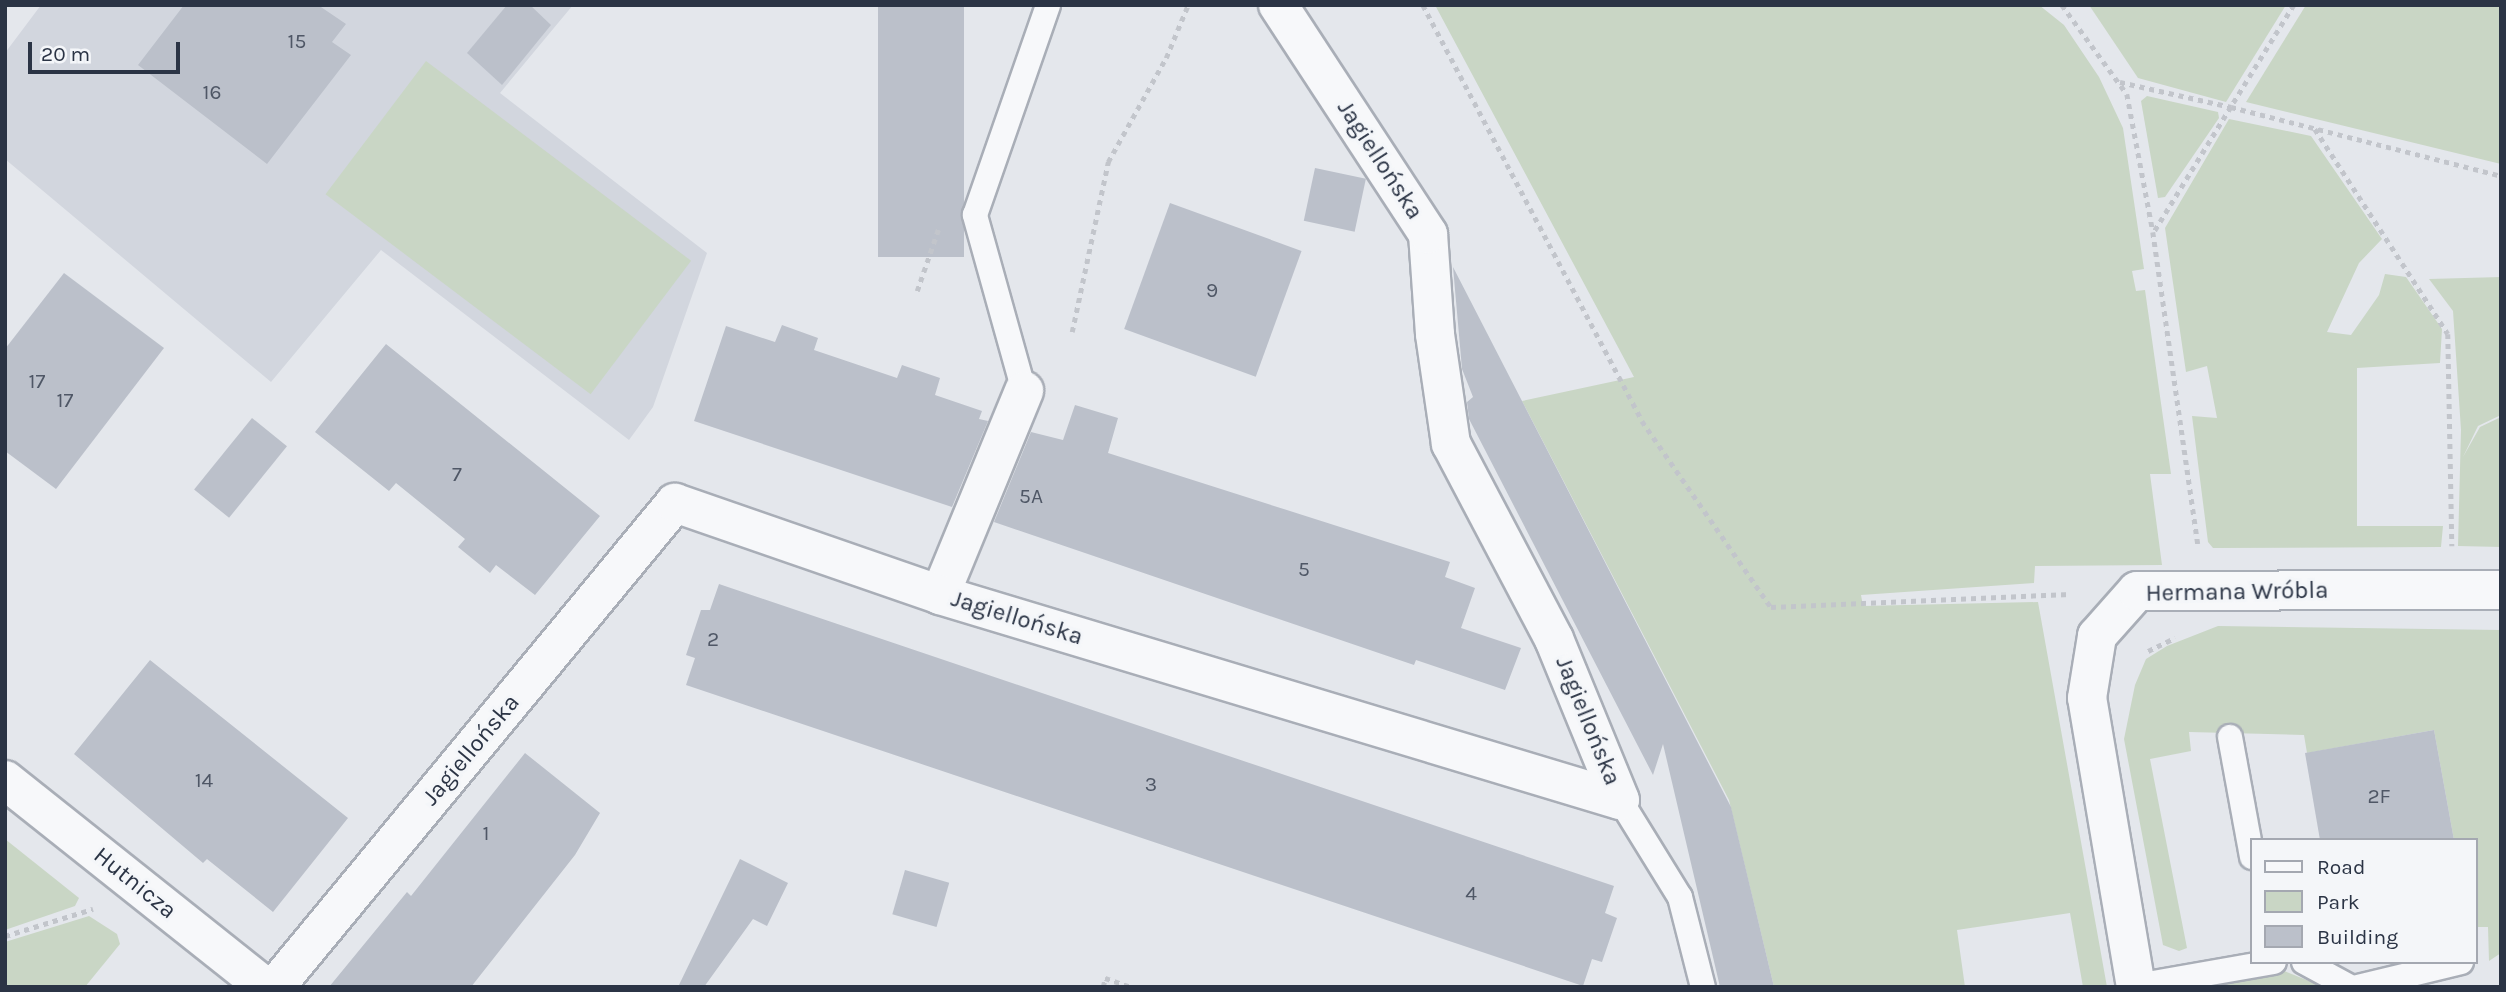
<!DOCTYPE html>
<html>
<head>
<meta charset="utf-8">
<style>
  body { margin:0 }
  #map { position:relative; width:2506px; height:992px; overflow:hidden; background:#e4e7ec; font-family:Karla,sans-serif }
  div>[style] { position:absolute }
  .built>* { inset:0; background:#d2d6de }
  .green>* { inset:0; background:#c9d6c5; transform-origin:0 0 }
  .building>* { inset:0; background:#bbc0ca; transform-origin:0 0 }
  .path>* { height:4.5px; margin-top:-2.25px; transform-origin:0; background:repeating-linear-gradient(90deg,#c2c5cb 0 5px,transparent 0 10px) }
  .roads { filter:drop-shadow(2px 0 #a9aeb7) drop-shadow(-2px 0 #a9aeb7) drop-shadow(0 2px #a9aeb7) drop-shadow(0 -2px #a9aeb7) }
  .lane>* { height:24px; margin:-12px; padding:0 12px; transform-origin:12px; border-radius:12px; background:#f7f8fa }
  .street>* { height:38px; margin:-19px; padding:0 19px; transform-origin:19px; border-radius:19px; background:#f7f8fa }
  span { translate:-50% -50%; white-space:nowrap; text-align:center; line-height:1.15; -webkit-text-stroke:6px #f4f6f9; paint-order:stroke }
  .number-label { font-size:21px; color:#4f5766 }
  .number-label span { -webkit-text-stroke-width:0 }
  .street-label { font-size:24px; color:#2b3445 }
  .frame { position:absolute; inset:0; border:7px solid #2b3445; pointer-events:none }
  .legend { position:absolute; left:2250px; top:838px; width:228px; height:126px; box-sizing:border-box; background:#f4f6f9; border:2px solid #a4a8b1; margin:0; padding:9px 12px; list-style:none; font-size:21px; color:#2b3445 }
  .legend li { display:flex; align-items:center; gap:14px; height:35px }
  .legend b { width:35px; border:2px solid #a4a8b1 }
  .scale { position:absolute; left:28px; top:42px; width:152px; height:32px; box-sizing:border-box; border:4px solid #2b3445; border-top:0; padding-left:9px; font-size:21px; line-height:24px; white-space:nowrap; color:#2b3445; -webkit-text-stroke:5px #f4f6f9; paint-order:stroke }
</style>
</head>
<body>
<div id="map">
  <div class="built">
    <div style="clip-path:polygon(41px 5px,573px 5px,500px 93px,707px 253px,653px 407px,629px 440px,381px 250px,271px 382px,5px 159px,5px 53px)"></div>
  </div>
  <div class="green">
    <div style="clip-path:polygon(1435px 5px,2039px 5px,2064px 25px,2099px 77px,2123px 128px,2144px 269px,2132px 271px,2136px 291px,2145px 290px,2171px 474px,2150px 474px,2162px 565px,2035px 566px,2034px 583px,1861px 595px,1863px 606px,2038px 602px,2107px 987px,2083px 987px,2070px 913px,1957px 930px,1965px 987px,1774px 987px,1729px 800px,1522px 401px,1634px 377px)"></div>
    <div style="clip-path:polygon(2089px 5px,2286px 5px,2226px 102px,2138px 78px)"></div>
    <div style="clip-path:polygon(2306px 5px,2501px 5px,2501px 164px,2246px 102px)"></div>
    <div style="left:426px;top:61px;width:332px;height:167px;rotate:37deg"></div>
    <div style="clip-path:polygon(2147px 96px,2218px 112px,2219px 118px,2165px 197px,2158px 198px,2141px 101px)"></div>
    <div style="clip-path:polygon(2229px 119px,2311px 136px,2382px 239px,2359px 263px,2327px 332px,2351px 335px,2379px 295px,2385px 274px,2406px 277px,2442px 329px,2440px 363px,2357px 368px,2357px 526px,2443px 526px,2441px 547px,2213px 548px,2208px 542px,2192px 416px,2217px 418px,2207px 366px,2186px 372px,2165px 228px)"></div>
    <div style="clip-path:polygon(2501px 277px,2501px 415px,2478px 426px,2463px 457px,2480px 427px,2501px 417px,2501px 547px,2458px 546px,2461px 430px,2453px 311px,2429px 279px)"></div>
    <div style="clip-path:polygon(2218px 626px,2501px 630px,2501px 953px,2489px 961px,2488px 927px,2476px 927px,2476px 840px,2454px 840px,2434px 730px,2307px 753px,2304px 735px,2189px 732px,2191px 751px,2150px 759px,2187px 948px,2179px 951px,2163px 945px,2124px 739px,2135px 685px,2146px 659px,2167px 646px)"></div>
    <div style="clip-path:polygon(5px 839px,79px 898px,75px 906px,5px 930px)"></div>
    <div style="clip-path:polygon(89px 916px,117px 934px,120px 944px,85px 987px,5px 987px,5px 942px)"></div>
    <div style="clip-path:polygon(2277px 968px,2324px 987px,2183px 987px)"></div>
  </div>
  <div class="building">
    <div style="clip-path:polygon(184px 5px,318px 5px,346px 24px,332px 42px,351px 55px,267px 164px,138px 65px)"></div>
    <div style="clip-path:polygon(507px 5px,530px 5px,551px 25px,502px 85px,467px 53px)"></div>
    <div style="left:878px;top:5px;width:86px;height:252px"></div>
    <div style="left:1315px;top:168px;width:52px;height:54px;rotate:12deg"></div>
    <div style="left:1170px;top:203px;width:140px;height:134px;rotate:20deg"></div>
    <div style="clip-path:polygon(1453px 267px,1731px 807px,1774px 987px,1720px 987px,1663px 744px,1653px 775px,1469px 419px,1467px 402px,1473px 397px,1462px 369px)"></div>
    <div style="clip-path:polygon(64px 273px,164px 348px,56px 489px,5px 451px,5px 349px)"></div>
    <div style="clip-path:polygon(782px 325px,818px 338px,814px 350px,897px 378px,902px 365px,940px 378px,935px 395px,982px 411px,979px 419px,988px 421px,952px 507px,694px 421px,726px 326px,775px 342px)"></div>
    <div style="clip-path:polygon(386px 344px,600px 516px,535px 595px,496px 565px,490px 573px,458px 547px,465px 539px,396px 483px,389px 491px,315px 432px)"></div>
    <div style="clip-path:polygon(1075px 405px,1118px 418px,1108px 453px,1450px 562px,1445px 577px,1475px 588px,1461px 628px,1521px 648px,1505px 690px,1416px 660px,1414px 665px,994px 522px,1031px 432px,1063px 440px)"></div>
    <div style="left:252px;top:418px;width:45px;height:92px;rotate:39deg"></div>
    <div style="clip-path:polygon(719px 584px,1614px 886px,1605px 913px,1617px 918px,1602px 962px,1592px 959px,1583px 986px,686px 685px,695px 658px,686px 655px,701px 610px,710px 610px)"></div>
    <div style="clip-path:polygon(150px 660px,348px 818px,273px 912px,207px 859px,203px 863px,74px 754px)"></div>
    <div style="clip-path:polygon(2434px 730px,2454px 840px,2320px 840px,2305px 753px)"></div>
    <div style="clip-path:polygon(525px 753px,600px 813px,575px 855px,471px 987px,329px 987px,407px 892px,411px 896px)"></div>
    <div style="clip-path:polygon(740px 859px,788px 883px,767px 926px,753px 919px,704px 987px,678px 987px)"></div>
    <div style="left:905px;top:870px;width:46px;height:46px;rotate:16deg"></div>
  </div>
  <div class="path">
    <div style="left:1423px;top:5px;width:470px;rotate:62.2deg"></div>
    <div style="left:1642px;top:421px;width:226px;rotate:55.3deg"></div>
    <div style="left:1771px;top:607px;width:300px;rotate:-2.5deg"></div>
    <div style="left:2062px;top:5px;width:110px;rotate:53.9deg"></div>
    <div style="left:2127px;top:94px;width:140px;rotate:79.3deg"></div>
    <div style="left:2153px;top:232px;width:315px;rotate:81.8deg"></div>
    <div style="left:2294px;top:5px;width:120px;rotate:121.7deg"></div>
    <div style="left:2231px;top:107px;width:279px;rotate:14.3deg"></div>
    <div style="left:2120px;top:82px;width:114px;rotate:12.7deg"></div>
    <div style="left:2231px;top:107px;width:147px;rotate:121.6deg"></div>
    <div style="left:2315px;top:129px;width:244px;rotate:57deg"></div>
    <div style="left:2448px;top:334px;width:212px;rotate:88.9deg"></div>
    <div style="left:917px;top:291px;width:65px;rotate:-71deg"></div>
    <div style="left:1072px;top:332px;width:174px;rotate:-78deg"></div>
    <div style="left:1108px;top:162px;width:119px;rotate:-60.9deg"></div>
    <div style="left:1166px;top:58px;width:57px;rotate:-67.5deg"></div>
    <div style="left:2148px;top:651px;width:30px;rotate:-26deg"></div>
    <div style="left:5px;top:936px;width:92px;rotate:-17.1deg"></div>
    <div style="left:1103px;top:987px;width:9px;rotate:-77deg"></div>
    <div style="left:1105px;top:978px;width:28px;rotate:19deg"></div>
  </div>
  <div class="roads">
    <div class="lane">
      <div style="left:1024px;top:391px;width:183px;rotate:-105.6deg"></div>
      <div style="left:975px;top:215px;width:222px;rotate:-70.8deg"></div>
      <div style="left:2230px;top:737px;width:122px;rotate:79.6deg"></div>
      <div style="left:1620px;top:800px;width:114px;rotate:58.3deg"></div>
      <div style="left:1680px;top:897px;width:93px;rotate:75.7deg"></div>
      <div style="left:2304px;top:962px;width:52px;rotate:28.5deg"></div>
      <div style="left:2136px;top:986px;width:140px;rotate:-9.9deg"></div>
      <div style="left:2358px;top:987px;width:106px;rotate:-13.6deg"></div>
    </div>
    <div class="street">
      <div style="left:940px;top:595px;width:221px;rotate:-67.6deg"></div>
      <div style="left:5px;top:780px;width:332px;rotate:38.5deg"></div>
      <div style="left:275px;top:987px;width:628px;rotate:-50.43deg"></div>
      <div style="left:675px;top:503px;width:281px;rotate:19.1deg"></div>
      <div style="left:940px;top:595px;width:710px;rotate:16.78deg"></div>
      <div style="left:1620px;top:800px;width:174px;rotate:-112.3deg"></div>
      <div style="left:1554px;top:639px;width:221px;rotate:-117.8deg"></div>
      <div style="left:1451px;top:444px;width:111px;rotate:-98.3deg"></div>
      <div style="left:1435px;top:334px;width:100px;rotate:-94deg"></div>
      <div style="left:1428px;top:234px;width:274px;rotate:-123.2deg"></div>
      <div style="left:2136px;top:987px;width:293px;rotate:-99.6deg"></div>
      <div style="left:2087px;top:698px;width:63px;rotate:-80.8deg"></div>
      <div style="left:2097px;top:636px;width:60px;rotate:-48.4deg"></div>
      <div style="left:2137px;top:591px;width:364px;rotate:-0.2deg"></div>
    </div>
  </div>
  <div class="number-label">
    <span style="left:297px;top:41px">15</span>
    <span style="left:212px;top:92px">16</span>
    <span style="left:1212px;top:290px">9</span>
    <span style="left:37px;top:381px">17</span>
    <span style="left:65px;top:400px">17</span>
    <span style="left:457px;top:474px">7</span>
    <span style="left:1031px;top:496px">5A</span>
    <span style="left:1304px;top:569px">5</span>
    <span style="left:713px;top:639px">2</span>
    <span style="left:204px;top:780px">14</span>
    <span style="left:1151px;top:784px">3</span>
    <span style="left:2379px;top:796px">2F</span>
    <span style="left:486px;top:833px">1</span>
    <span style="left:1471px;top:893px">4</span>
  </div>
  <div class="street-label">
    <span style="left:1380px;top:160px;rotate:57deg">Jagiellońska</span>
    <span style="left:2237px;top:592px;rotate:-1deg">Hermana Wróbla</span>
    <span style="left:1017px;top:618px;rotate:17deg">Jagiellońska</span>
    <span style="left:1588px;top:721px;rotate:68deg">Jagiellońska</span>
    <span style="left:471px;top:750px;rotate:-50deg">Jagiellońska</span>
    <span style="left:135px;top:883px;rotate:39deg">Hutnicza</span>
  </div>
  <div class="frame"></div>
  <ul class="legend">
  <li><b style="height:9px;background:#f7f8fa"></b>Road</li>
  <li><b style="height:19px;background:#c9d6c5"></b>Park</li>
  <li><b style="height:19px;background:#bbc0ca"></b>Building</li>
  </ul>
  <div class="scale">20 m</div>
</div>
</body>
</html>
